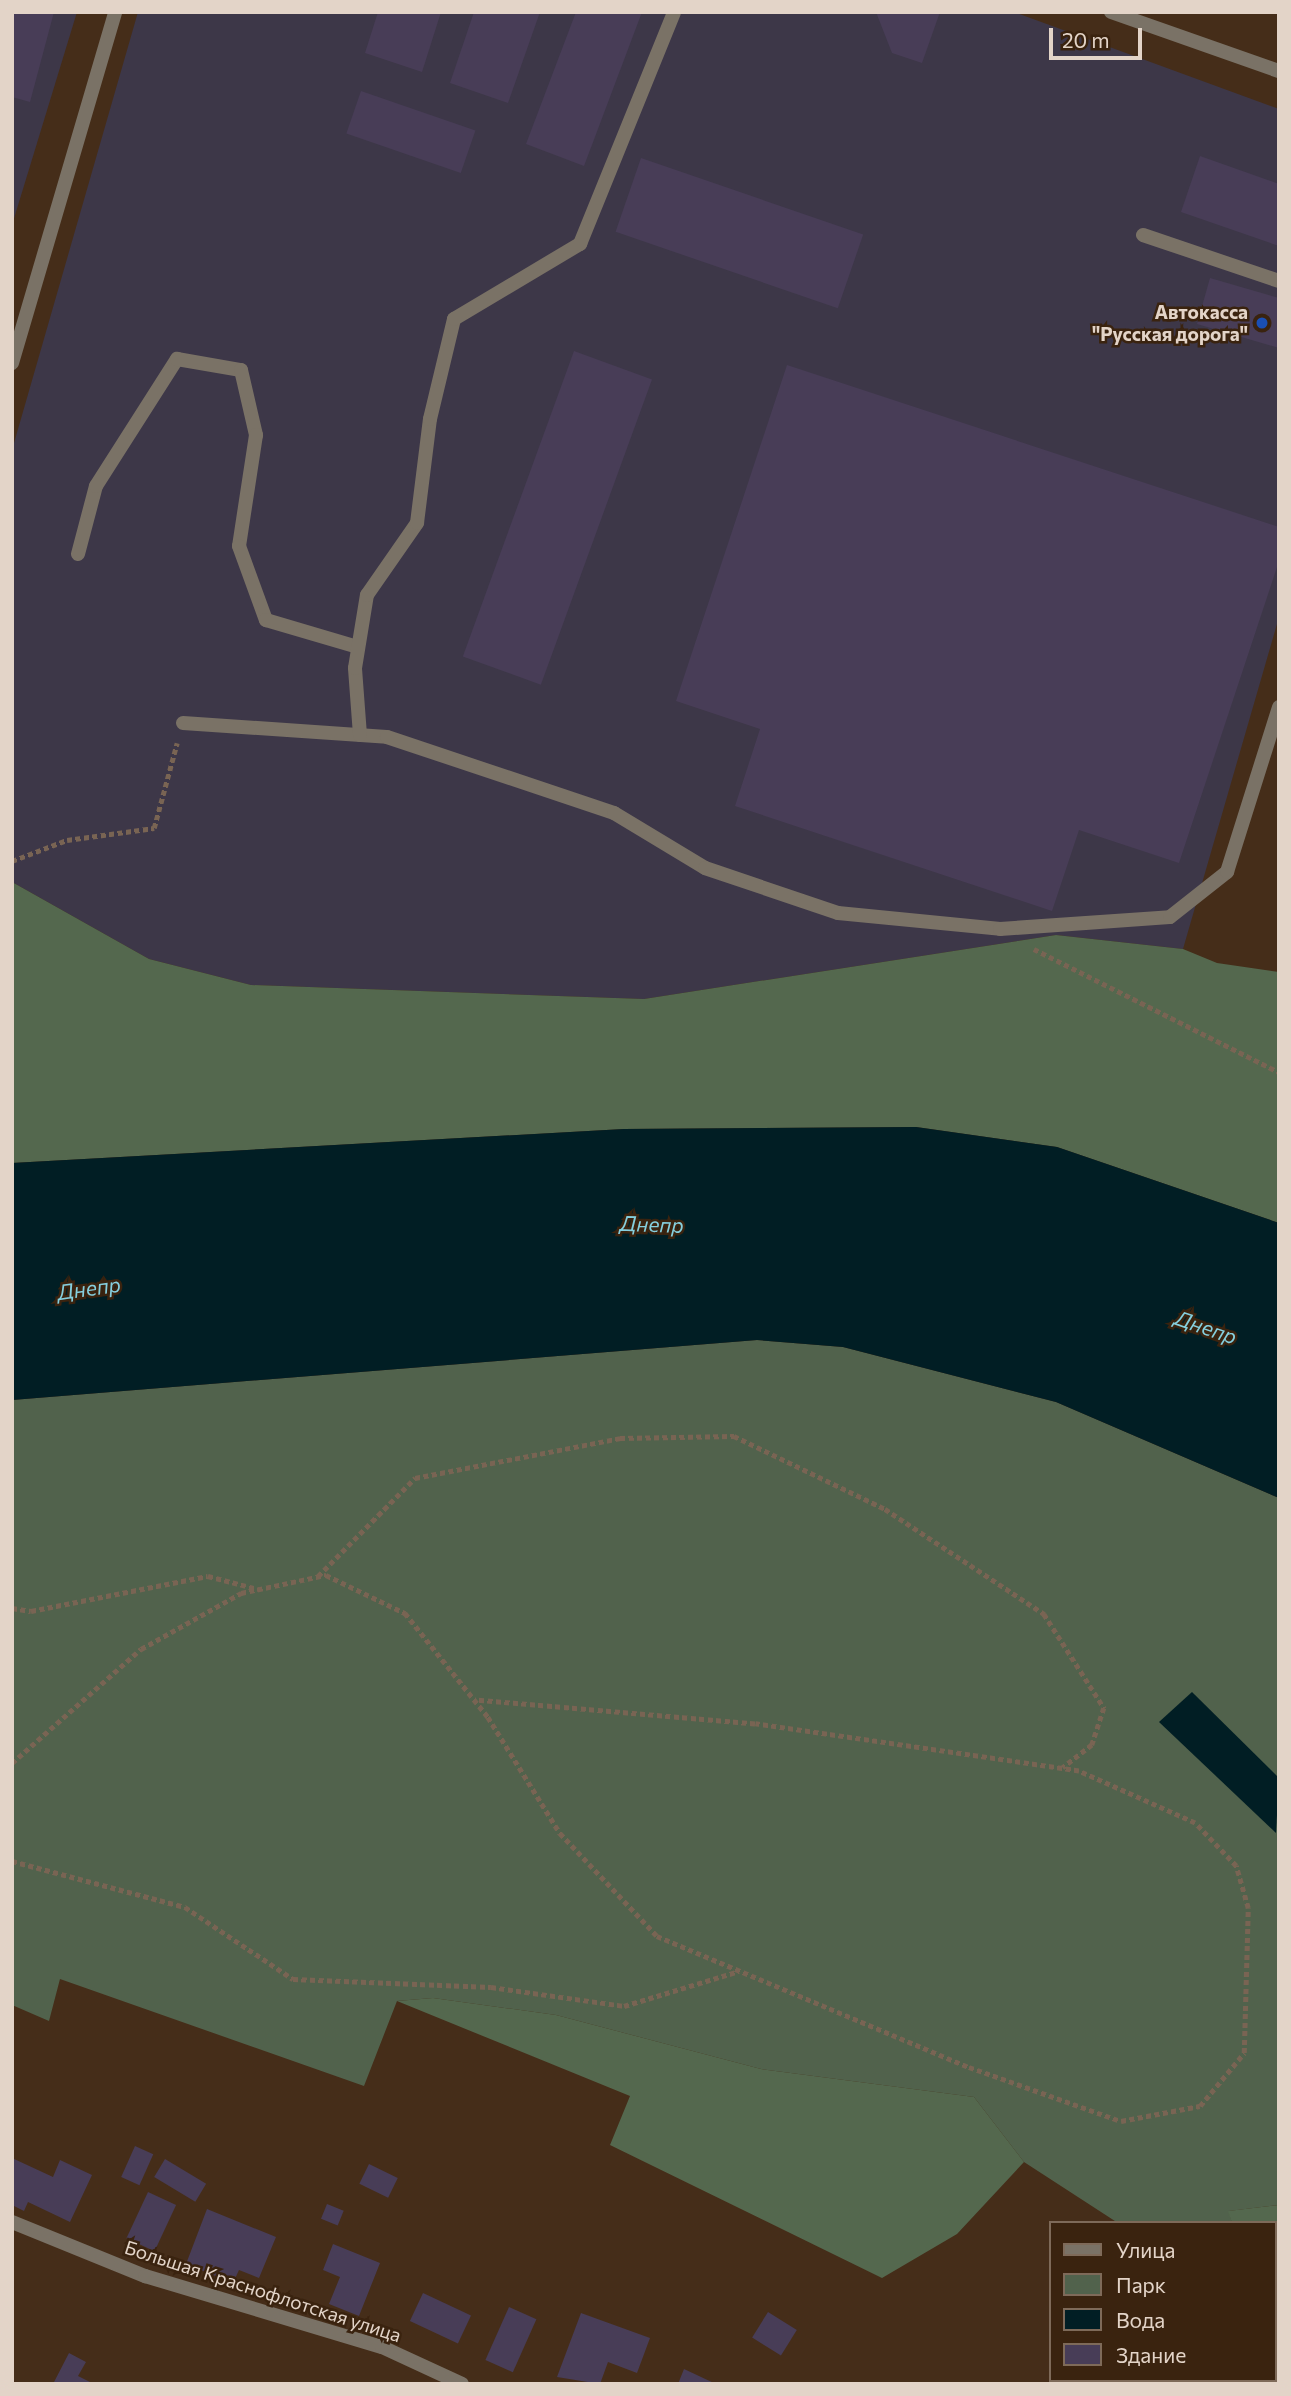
<!DOCTYPE html>
<html>
<head>
<meta charset="utf-8">
<style>
  body { margin:0 }
  #map { position:relative; width:1291px; height:2396px; overflow:hidden; background:#452d19; font-family:Commissioner,sans-serif }
  div>[style] { position:absolute }
  .industrial>* { inset:0; background:#3d3748 }
  .green>* { inset:0; background:#51624c }
  .forest>* { inset:0; background:#54684e }
  .water>* { inset:0; background:#011e24 }
  .building>* { inset:0; background:#483d57; transform-origin:0 0 }
  .path>* { height:4.5px; margin-top:-2.25px; transform-origin:0; background:repeating-linear-gradient(90deg,#796453 0 5px,transparent 0 8.5px) }
  .service>* { height:14px; margin:-7px; padding:0 7px; transform-origin:7px; border-radius:7px; background:#7a7266 }
  .minor>* { height:14px; margin:-7px; padding:0 7px; transform-origin:7px; border-radius:7px; background:#7a7266 }
  .dots>* { width:19px; height:19px; translate:-50% -50%; box-sizing:border-box; border:4px solid #3a230f; border-radius:50% }
  span { translate:-50% -50%; white-space:nowrap; text-align:center; line-height:1.15; -webkit-text-stroke:5px #3a230f; paint-order:stroke }
  .poi-label { font-size:19px; color:#e3d4c8; font-weight:700 }
  .right { translate:-100% -50%; text-align:right }
  .street-label { font-size:19px; color:#e3d4c8 }
  .water-label { font-size:21px; color:#85cfde; font-style:italic }
  .frame { position:absolute; inset:0; border:14px solid #e3d4c8; pointer-events:none }
  .legend { position:absolute; left:1049px; top:2221px; width:228px; height:161px; box-sizing:border-box; background:#3a230f; border:2px solid #7e6a59; margin:0; padding:9px 12px; list-style:none; font-size:21px; color:#e3d4c8 }
  .legend li { display:flex; align-items:center; gap:14px; height:35px }
  .legend b { width:35px; border:2px solid #7e6a59 }
  .scale { position:absolute; left:1049px; top:28px; width:93px; height:32px; box-sizing:border-box; border:4px solid #e3d4c8; border-top:0; padding-left:9px; font-size:21px; line-height:24px; white-space:nowrap; color:#e3d4c8; -webkit-text-stroke:5px #3a230f; paint-order:stroke }
</style>
</head>
<body>
<div id="map">
  <div class="industrial">
    <div style="clip-path:polygon(12px 12px,77px 12px,12px 225px)"></div>
    <div style="clip-path:polygon(138px 12px,1014px 12px,1279px 109px,1279px 617px,1183px 949px,1056px 935px,644px 999px,251px 985px,149px 959px,12px 882px,12px 450px)"></div>
  </div>
  <div class="green">
    <div style="clip-path:polygon(757px 1340px,843px 1347px,1056px 1402px,1279px 1498px,1279px 2205px,1229px 2211px,1232px 2223px,1118px 2223px,1024px 2162px,974px 2097px,761px 2069px,556px 2015px,433px 1998px,397px 2001px,364px 2086px,60px 1979px,49px 2021px,12px 2005px,12px 1400px)"></div>
  </div>
  <div class="forest">
    <div style="clip-path:polygon(12px 882px,149px 959px,251px 985px,644px 999px,1056px 935px,1183px 949px,1217px 963px,1279px 972px,1279px 1223px,1057px 1147px,916px 1127px,624px 1129px,12px 1163px)"></div>
    <div style="clip-path:polygon(433px 1998px,556px 2015px,761px 2069px,974px 2097px,1024px 2162px,957px 2234px,882px 2278px,610px 2145px,630px 2096px,397px 2001px)"></div>
    <div style="clip-path:polygon(1279px 2205px,1279px 2327px,1275px 2223px,1232px 2223px,1228px 2211px)"></div>
  </div>
  <div class="water">
    <div style="clip-path:polygon(916px 1127px,1057px 1147px,1279px 1223px,1279px 1498px,1056px 1402px,843px 1347px,757px 1340px,12px 1400px,12px 1163px,624px 1129px)"></div>
    <div style="clip-path:polygon(1192px 1692px,1279px 1778px,1276px 1833px,1159px 1722px)"></div>
  </div>
  <div class="building">
    <div style="clip-path:polygon(12px 12px,54px 12px,30px 102px,12px 97px)"></div>
    <div style="clip-path:polygon(378px 12px,441px 12px,422px 72px,365px 53px)"></div>
    <div style="clip-path:polygon(474px 12px,540px 12px,508px 103px,450px 83px)"></div>
    <div style="clip-path:polygon(576px 12px,642px 12px,584px 166px,526px 144px)"></div>
    <div style="clip-path:polygon(876px 12px,940px 12px,922px 63px,892px 53px)"></div>
    <div style="left:361px;top:91px;width:121px;height:45px;rotate:19deg"></div>
    <div style="clip-path:polygon(1200px 156px,1279px 184px,1279px 246px,1181px 212px)"></div>
    <div style="left:641px;top:158px;width:235px;height:78px;rotate:19deg"></div>
    <div style="clip-path:polygon(1210px 278px,1279px 298px,1279px 348px,1197px 324px)"></div>
    <div style="left:574px;top:351px;width:83px;height:325px;rotate:20deg"></div>
    <div style="clip-path:polygon(787px 365px,1279px 527px,1279px 561px,1179px 863px,1079px 830px,1052px 911px,735px 806px,760px 729px,676px 701px)"></div>
    <div style="left:135px;top:2146px;width:20px;height:34px;rotate:24deg"></div>
    <div style="clip-path:polygon(12px 2158px,53px 2177px,60px 2160px,92px 2175px,70px 2222px,28px 2202px,24px 2211px,12px 2205px)"></div>
    <div style="left:165px;top:2159px;width:48px;height:21px;rotate:31deg"></div>
    <div style="left:369px;top:2164px;width:32px;height:22px;rotate:26deg"></div>
    <div style="left:148px;top:2192px;width:31px;height:51px;rotate:25deg"></div>
    <div style="left:327px;top:2204px;width:18px;height:16px;rotate:22deg"></div>
    <div style="clip-path:polygon(207px 2209px,276px 2237px,259px 2278px,239px 2270px,233px 2283px,186px 2264px)"></div>
    <div style="clip-path:polygon(333px 2244px,380px 2263px,359px 2316px,329px 2304px,340px 2277px,323px 2270px)"></div>
    <div style="left:423px;top:2293px;width:53px;height:31px;rotate:25deg"></div>
    <div style="left:509px;top:2307px;width:30px;height:58px;rotate:24deg"></div>
    <div style="left:768px;top:2312px;width:34px;height:30px;rotate:32deg"></div>
    <div style="clip-path:polygon(581px 2313px,650px 2338px,637px 2373px,608px 2362px,600px 2384px,557px 2377px)"></div>
    <div style="clip-path:polygon(69px 2353px,86px 2362px,78px 2376px,94px 2384px,53px 2384px)"></div>
    <div style="clip-path:polygon(684px 2369px,716px 2384px,678px 2384px)"></div>
  </div>
  <div class="path">
    <div style="left:12px;top:861px;width:59px;rotate:-20.9deg"></div>
    <div style="left:67px;top:840px;width:88px;rotate:-7.9deg"></div>
    <div style="left:154px;top:828px;width:88px;rotate:-74.9deg"></div>
    <div style="left:1034px;top:949px;width:274px;rotate:26.7deg"></div>
    <div style="left:318px;top:1576px;width:138px;rotate:-45.3deg"></div>
    <div style="left:415px;top:1478px;width:209px;rotate:-11deg"></div>
    <div style="left:620px;top:1438px;width:114px;rotate:-1deg"></div>
    <div style="left:734px;top:1436px;width:168px;rotate:25.8deg"></div>
    <div style="left:885px;top:1509px;width:191px;rotate:33.4deg"></div>
    <div style="left:1044px;top:1614px;width:112px;rotate:57.4deg"></div>
    <div style="left:1104px;top:1708px;width:39px;rotate:108deg"></div>
    <div style="left:1092px;top:1745px;width:37px;rotate:142deg"></div>
    <div style="left:12px;top:1608px;width:19px;rotate:9deg"></div>
    <div style="left:31px;top:1611px;width:180px;rotate:-11.2deg"></div>
    <div style="left:208px;top:1576px;width:52px;rotate:14.6deg"></div>
    <div style="left:12px;top:1763px;width:172px;rotate:-41.5deg"></div>
    <div style="left:141px;top:1649px;width:115px;rotate:-29.2deg"></div>
    <div style="left:241px;top:1593px;width:87px;rotate:-12deg"></div>
    <div style="left:326px;top:1575px;width:88px;rotate:25.7deg"></div>
    <div style="left:405px;top:1613px;width:133px;rotate:51.4deg"></div>
    <div style="left:488px;top:1717px;width:137px;rotate:58.2deg"></div>
    <div style="left:560px;top:1833px;width:141px;rotate:46.7deg"></div>
    <div style="left:657px;top:1936px;width:338px;rotate:22.8deg"></div>
    <div style="left:969px;top:2067px;width:161px;rotate:19.6deg"></div>
    <div style="left:1121px;top:2121px;width:80px;rotate:-10.8deg"></div>
    <div style="left:1200px;top:2106px;width:69px;rotate:-50.3deg"></div>
    <div style="left:1244px;top:2053px;width:145px;rotate:-88.4deg"></div>
    <div style="left:1248px;top:1908px;width:44px;rotate:-105.9deg"></div>
    <div style="left:1236px;top:1866px;width:59px;rotate:-133.6deg"></div>
    <div style="left:1195px;top:1823px;width:127px;rotate:-155.9deg"></div>
    <div style="left:1079px;top:1771px;width:327px;rotate:-171.7deg"></div>
    <div style="left:755px;top:1724px;width:281px;rotate:-175.1deg"></div>
    <div style="left:12px;top:1861px;width:179px;rotate:14.9deg"></div>
    <div style="left:185px;top:1907px;width:130px;rotate:33.7deg"></div>
    <div style="left:293px;top:1979px;width:198px;rotate:2.3deg"></div>
    <div style="left:491px;top:1987px;width:134px;rotate:8.1deg"></div>
    <div style="left:624px;top:2006px;width:120px;rotate:-16.9deg"></div>
  </div>
  <div class="service">
    <div style="left:1143px;top:235px;width:144px;rotate:18.7deg"></div>
    <div style="left:78px;top:554px;width:70px;rotate:-75.2deg"></div>
    <div style="left:96px;top:486px;width:151px;rotate:-57.5deg"></div>
    <div style="left:177px;top:359px;width:65px;rotate:9.8deg"></div>
    <div style="left:241px;top:370px;width:67px;rotate:77deg"></div>
    <div style="left:256px;top:435px;width:112px;rotate:98.7deg"></div>
    <div style="left:239px;top:546px;width:79px;rotate:70deg"></div>
    <div style="left:266px;top:620px;width:96px;rotate:16.4deg"></div>
    <div style="left:183px;top:723px;width:204px;rotate:3.9deg"></div>
    <div style="left:387px;top:737px;width:239px;rotate:18.5deg"></div>
    <div style="left:614px;top:813px;width:106px;rotate:31.1deg"></div>
    <div style="left:705px;top:868px;width:140px;rotate:18.7deg"></div>
    <div style="left:838px;top:913px;width:163px;rotate:5.6deg"></div>
    <div style="left:1000px;top:929px;width:170px;rotate:-4deg"></div>
    <div style="left:1170px;top:917px;width:73px;rotate:-38.3deg"></div>
    <div style="left:360px;top:735px;width:67px;rotate:-94.3deg"></div>
    <div style="left:355px;top:668px;width:74px;rotate:-80.7deg"></div>
    <div style="left:367px;top:595px;width:88px;rotate:-55.2deg"></div>
    <div style="left:417px;top:523px;width:105px;rotate:-82.9deg"></div>
    <div style="left:430px;top:419px;width:103px;rotate:-76.5deg"></div>
    <div style="left:454px;top:319px;width:147px;rotate:-30.8deg"></div>
    <div style="left:580px;top:244px;width:250px;rotate:-67.9deg"></div>
  </div>
  <div class="minor">
    <div style="left:1111px;top:12px;width:178px;rotate:19.4deg"></div>
    <div style="left:12px;top:363px;width:366px;rotate:-73.6deg"></div>
    <div style="left:1227px;top:872px;width:173px;rotate:-72.5deg"></div>
    <div style="left:12px;top:2222px;width:144px;rotate:22.1deg"></div>
    <div style="left:145px;top:2276px;width:247px;rotate:16.7deg"></div>
    <div style="left:382px;top:2347px;width:88px;rotate:24.8deg"></div>
  </div>
  <div class="dots">
    <div style="left:1262px;top:323px;background:#1a4fb4"></div>
  </div>
  <div class="poi-label">
    <span class="right" style="left:1248px;top:323px">Автокасса<br>"Русская дорога"</span>
  </div>
  <div class="street-label">
    <span style="left:263px;top:2291px;rotate:18deg">Большая Краснофлотская улица</span>
  </div>
  <div class="water-label">
    <span style="left:652px;top:1224px;rotate:2deg">Днепр</span>
    <span style="left:89px;top:1288px;rotate:-8deg">Днепр</span>
    <span style="left:1206px;top:1327px;rotate:19deg">Днепр</span>
  </div>
  <div class="frame"></div>
  <ul class="legend">
  <li><b style="height:9px;background:#7a7266"></b>Улица</li>
  <li><b style="height:19px;background:#51624c"></b>Парк</li>
  <li><b style="height:19px;background:#011e24"></b>Вода</li>
  <li><b style="height:19px;background:#483d57"></b>Здание</li>
  </ul>
  <div class="scale">20 m</div>
</div>
</body>
</html>
